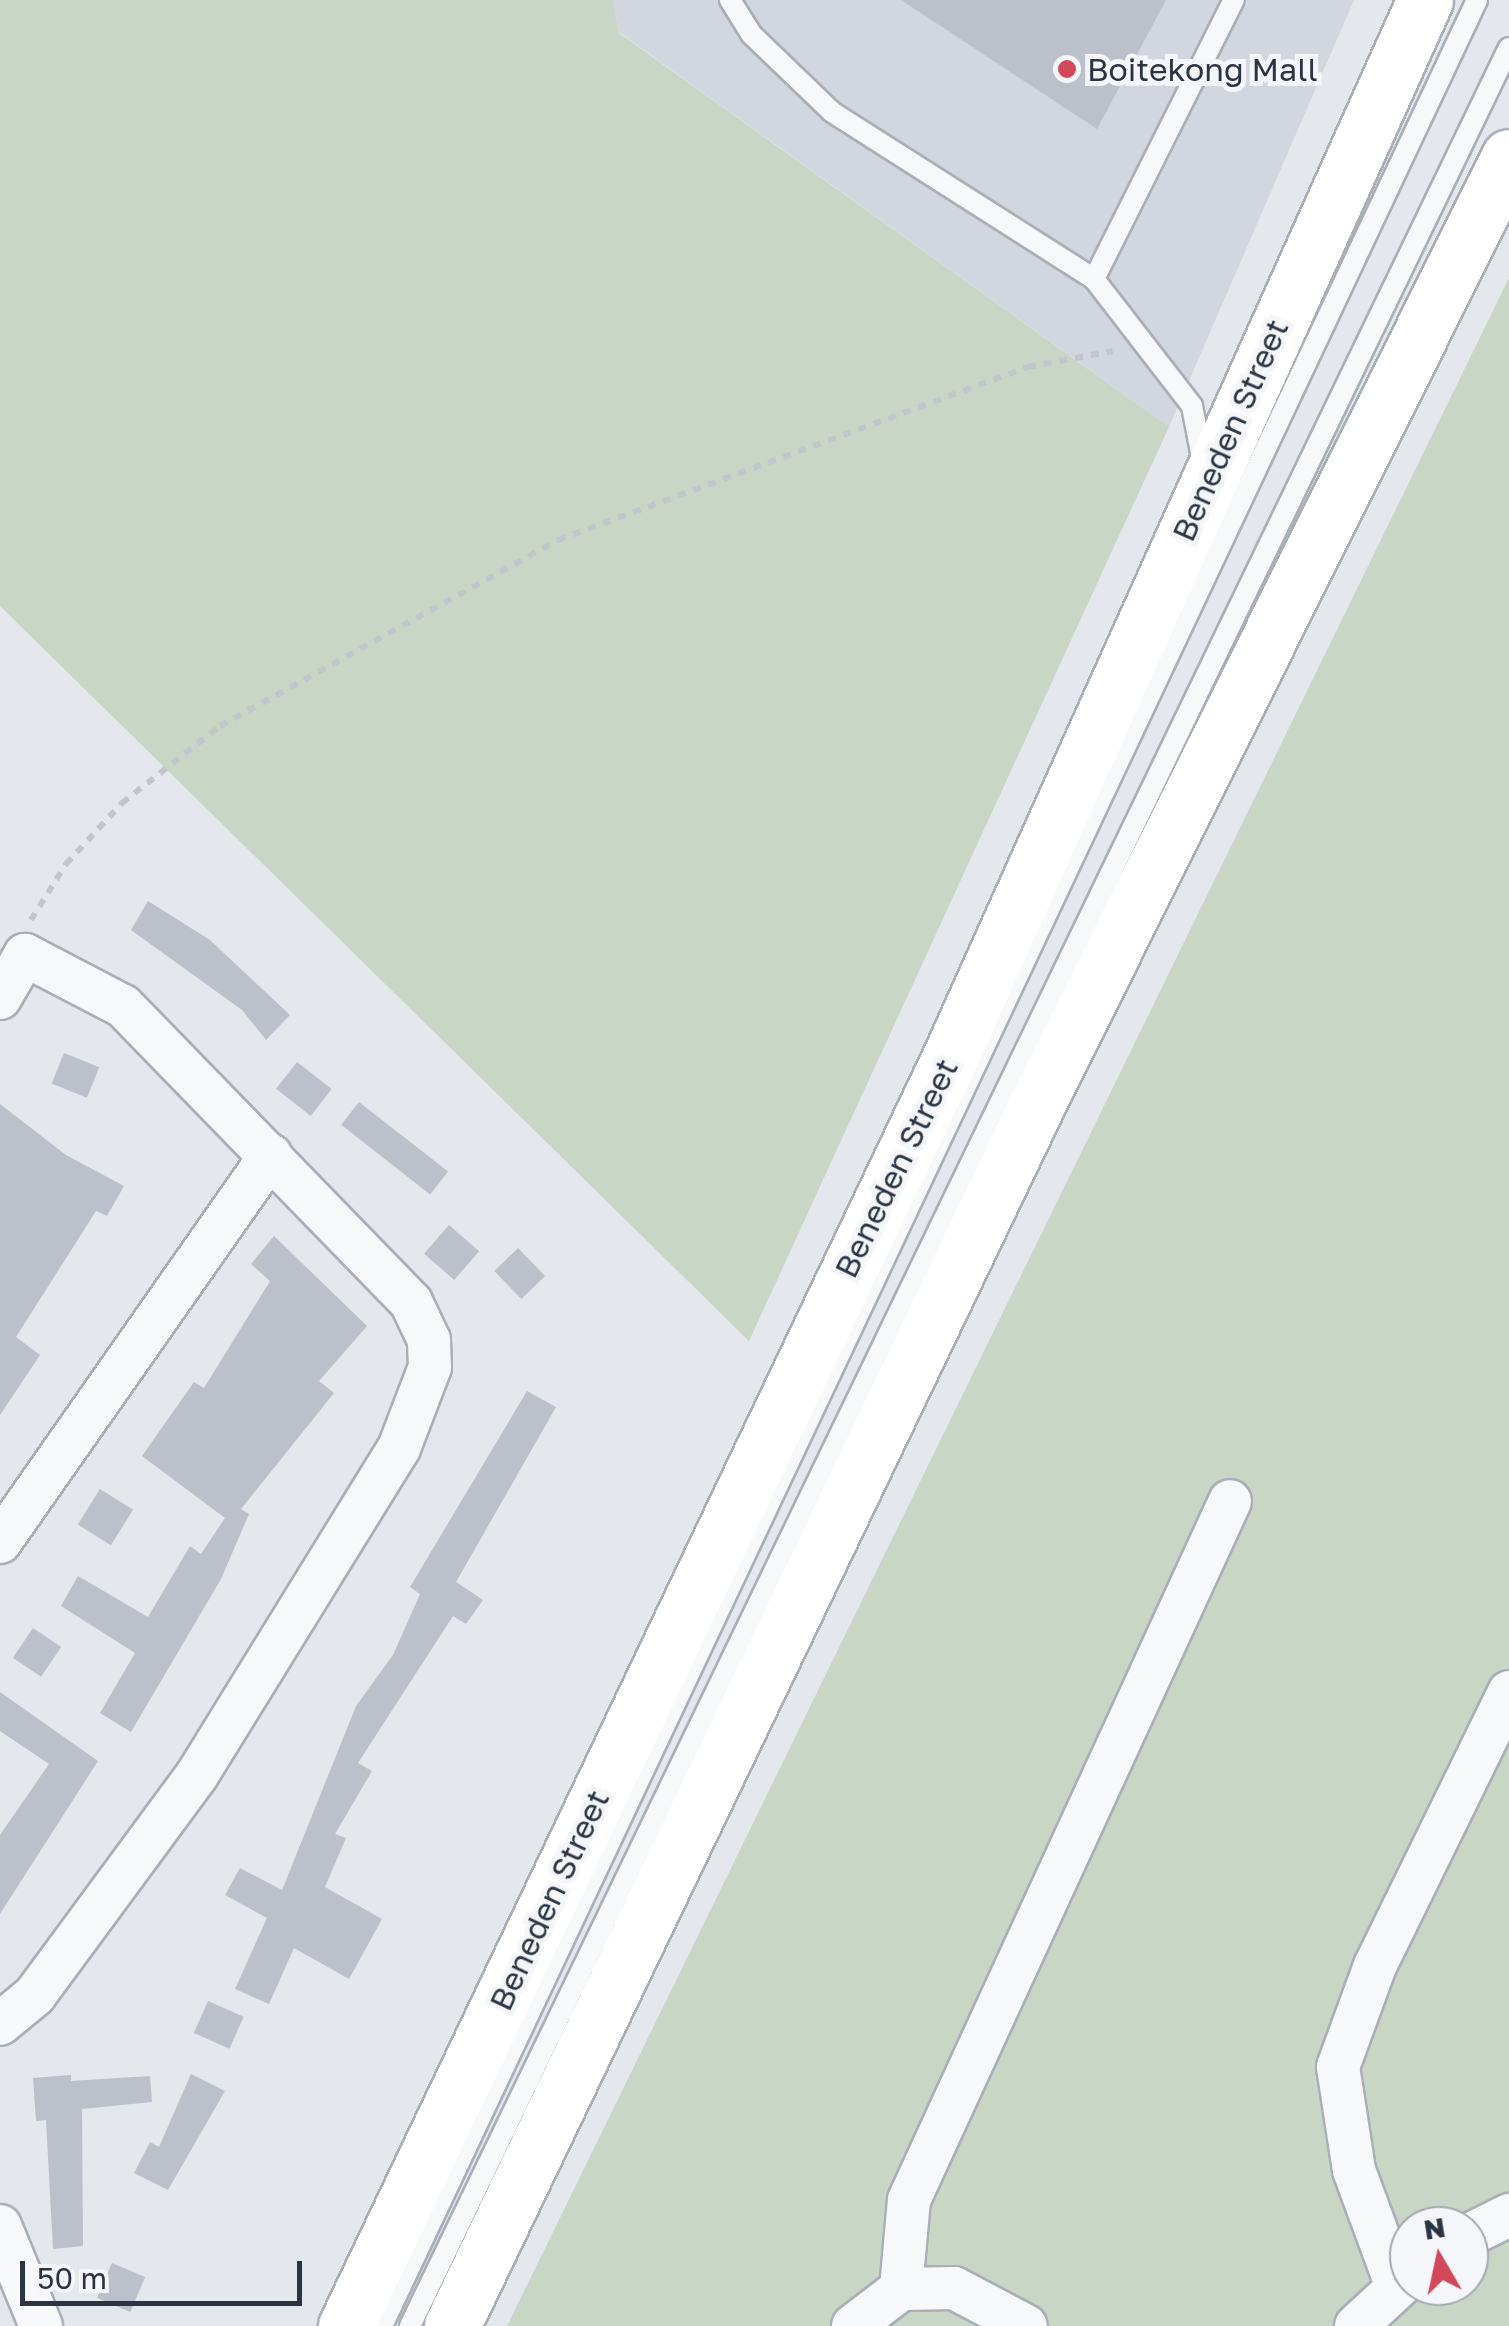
<!DOCTYPE html>
<html>
<head>
<meta charset="utf-8">
<style>
  body { margin:0 }
  #map { position:relative; width:1509px; height:2326px; overflow:hidden; background:#e4e7ec; font-family:"Golos Text",sans-serif }
  div>[style] { position:absolute }
  .built>* { inset:0; background:#d2d6de }
  .green>* { inset:0; background:#c9d6c5 }
  .building>* { inset:0; background:#bbc0ca; transform-origin:0 0 }
  .path>* { height:6px; margin-top:-3px; transform-origin:0; background:repeating-linear-gradient(90deg,#c2c5cb 0 8px,transparent 0 16px) }
  .roads { filter:drop-shadow(2px 0 #a9aeb7) drop-shadow(-2px 0 #a9aeb7) drop-shadow(0 2px #a9aeb7) drop-shadow(0 -2px #a9aeb7) }
  .service>* { height:20px; margin:-10px; padding:0 10px; transform-origin:10px; border-radius:10px; background:#f7f8fa }
  .minor>* { height:42px; margin:-21px; padding:0 21px; transform-origin:21px; border-radius:21px; background:#f7f8fa }
  .secondary>* { height:55px; margin:-27.5px; padding:0 27.5px; transform-origin:27.5px; border-radius:27.5px; background:#fff }
  .dots>* { width:28px; height:28px; translate:-50% -50%; box-sizing:border-box; border:5px solid #f4f6f9; border-radius:50% }
  span { translate:-50% -50%; white-space:nowrap; text-align:center; line-height:1.15; -webkit-text-stroke:10px #f4f6f9; paint-order:stroke }
  .poi-label { font-size:32px; color:#2b3445 }
  .left { translate:0 -50%; text-align:left }
  .street-label { font-size:32px; color:#2b3445 }
  .north { position:absolute; left:1389px; top:2206px; width:100px; height:100px; box-sizing:border-box; background:#f4f6f9; border:2px solid #a4a8b1; border-radius:50%; rotate:351deg; font-size:28px; font-weight:700; line-height:40px; text-align:center; color:#2b3445 }
  .north::after { content:''; display:block; margin:auto; width:35px; height:45px; background:#d1495b; clip-path:polygon(50% 0,100% 100%,50% 72%,0 100%) }
  .scale { position:absolute; left:20px; top:2261px; width:282px; height:45px; box-sizing:border-box; border:5px solid #2b3445; border-top:0; padding-left:12px; font-size:30px; line-height:35px; white-space:nowrap; color:#2b3445; -webkit-text-stroke:8px #f4f6f9; paint-order:stroke }
</style>
</head>
<body>
<div id="map">
  <div class="built">
    <div style="clip-path:polygon(613px 0,1354px 0,1169px 427px,619px 32px)"></div>
  </div>
  <div class="green">
    <div style="clip-path:polygon(0 0,613px 0,619px 33px,1169px 427px,749px 1341px,0 606px)"></div>
    <div style="clip-path:polygon(evenodd,1509px 278px,1509px 2326px,507px 2326px,1509px 278px,1409px 2226px,1469px 2226px,1469px 2286px,1409px 2286px,1409px 2226px)"></div>
  </div>
  <div class="building">
    <div style="clip-path:polygon(901px 0,1166px 0,1097px 129px)"></div>
    <div style="clip-path:polygon(148px 901px,210px 940px,290px 1015px,266px 1040px,242px 1010px,131px 930px)"></div>
    <div style="left:64px;top:1053px;width:38px;height:33px;rotate:22deg"></div>
    <div style="left:297px;top:1062px;width:44px;height:34px;rotate:38deg"></div>
    <div style="left:359px;top:1102px;width:113px;height:29px;rotate:38deg"></div>
    <div style="clip-path:polygon(0 1104px,66px 1155px,124px 1186px,107px 1216px,96px 1211px,16px 1337px,40px 1355px,0 1415px)"></div>
    <div style="left:449px;top:1225px;width:40px;height:38px;rotate:41deg"></div>
    <div style="clip-path:polygon(274px 1236px,367px 1326px,319px 1381px,334px 1393px,241px 1509px,249px 1514px,221px 1579px,131px 1732px,100px 1713px,135px 1653px,61px 1606px,78px 1576px,148px 1617px,190px 1546px,201px 1554px,225px 1518px,142px 1456px,194px 1382px,204px 1388px,270px 1281px,251px 1264px)"></div>
    <div style="left:518px;top:1248px;width:39px;height:33px;rotate:46deg"></div>
    <div style="clip-path:polygon(527px 1391px,556px 1407px,456px 1582px,483px 1600px,466px 1624px,453px 1616px,358px 1763px,372px 1771px,335px 1834px,346px 1838px,325px 1887px,382px 1919px,349px 1979px,294px 1948px,269px 2004px,235px 1989px,267px 1918px,225px 1895px,240px 1868px,282px 1890px,356px 1706px,393px 1655px,420px 1594px,410px 1587px)"></div>
    <div style="left:100px;top:1489px;width:39px;height:42px;rotate:32deg"></div>
    <div style="left:33px;top:1628px;width:34px;height:36px;rotate:34deg"></div>
    <div style="clip-path:polygon(0 1692px,98px 1761px,0 1914px,0 1835px,49px 1764px,0 1731px)"></div>
    <div style="left:208px;top:2001px;width:39px;height:35px;rotate:24deg"></div>
    <div style="clip-path:polygon(191px 2074px,225px 2091px,168px 2190px,134px 2173px,150px 2142px,159px 2147px)"></div>
    <div style="clip-path:polygon(71px 2075px,71px 2081px,150px 2076px,152px 2102px,82px 2109px,83px 2246px,53px 2249px,46px 2120px,36px 2121px,33px 2078px)"></div>
    <div style="left:112px;top:2263px;width:36px;height:38px;rotate:23deg"></div>
  </div>
  <div class="path">
    <div style="left:31px;top:920px;width:66px;rotate:-58deg"></div>
    <div style="left:66px;top:864px;width:83px;rotate:-47.4deg"></div>
    <div style="left:122px;top:803px;width:125px;rotate:-38.2deg"></div>
    <div style="left:220px;top:726px;width:386px;rotate:-28.8deg"></div>
    <div style="left:558px;top:540px;width:501px;rotate:-20.21deg"></div>
    <div style="left:1028px;top:367px;width:86px;rotate:-10.7deg"></div>
  </div>
  <div class="roads">
    <div class="service">
      <div style="left:730px;top:0;width:40px;rotate:58deg"></div>
      <div style="left:751px;top:34px;width:112px;rotate:43.9deg"></div>
      <div style="left:832px;top:112px;width:311px;rotate:32.5deg"></div>
      <div style="left:1094px;top:279px;width:312px;rotate:-63.4deg"></div>
      <div style="left:1094px;top:279px;width:160px;rotate:52.3deg"></div>
      <div style="left:1192px;top:406px;width:58px;rotate:79.1deg"></div>
      <div style="left:382px;top:2326px;width:2571px;rotate:-64.79deg"></div>
      <div style="left:410px;top:2326px;width:2529px;rotate:-64.25deg"></div>
    </div>
    <div class="minor">
      <div style="left:0;top:998px;width:50px;rotate:-59.8deg"></div>
      <div style="left:25px;top:955px;width:110px;rotate:27.5deg"></div>
      <div style="left:123px;top:1006px;width:413px;rotate:45.8deg"></div>
      <div style="left:411px;top:1302px;width:42px;rotate:64.7deg"></div>
      <div style="left:429px;top:1340px;width:27px;rotate:88deg"></div>
      <div style="left:430px;top:1367px;width:87px;rotate:110.9deg"></div>
      <div style="left:399px;top:1448px;width:384px;rotate:121.7deg"></div>
      <div style="left:197px;top:1775px;width:273px;rotate:126.4deg"></div>
      <div style="left:35px;top:1995px;width:45px;rotate:140.4deg"></div>
      <div style="left:0;top:1542px;width:472px;rotate:-55deg"></div>
      <div style="left:0;top:2226px;width:108px;rotate:67.7deg"></div>
      <div style="left:1469px;top:2235px;width:45px;rotate:-26.6deg"></div>
      <div style="left:1397px;top:2287px;width:125px;rotate:-110.2deg"></div>
      <div style="left:1354px;top:2170px;width:104px;rotate:-98.8deg"></div>
      <div style="left:1338px;top:2067px;width:108px;rotate:-69.9deg"></div>
      <div style="left:1375px;top:1966px;width:305px;rotate:-63.9deg"></div>
      <div style="left:901px;top:2289px;width:89px;rotate:-84.9deg"></div>
      <div style="left:909px;top:2200px;width:769px;rotate:-65.33deg"></div>
      <div style="left:853px;top:2326px;width:61px;rotate:-37.6deg"></div>
      <div style="left:901px;top:2289px;width:53px;rotate:-1.1deg"></div>
      <div style="left:954px;top:2288px;width:81px;rotate:27.8deg"></div>
      <div style="left:1356px;top:2326px;width:72px;rotate:-42.8deg"></div>
    </div>
    <div class="secondary">
      <div style="left:346px;top:2326px;width:1410px;rotate:-64.54deg"></div>
      <div style="left:952px;top:1053px;width:1154px;rotate:-65.81deg"></div>
      <div style="left:452px;top:2326px;width:1373px;rotate:-64.41deg"></div>
      <div style="left:1045px;top:1088px;width:1040px;rotate:-63.51deg"></div>
    </div>
  </div>
  <div class="dots">
    <div style="left:1067px;top:69px;background:#d1495b"></div>
  </div>
  <div class="poi-label">
    <span class="left" style="left:1087px;top:69px">Boitekong Mall</span>
  </div>
  <div class="street-label">
    <span style="left:1230px;top:430px;rotate:-66deg">Beneden Street</span>
    <span style="left:896px;top:1168px;rotate:-64deg">Beneden Street</span>
    <span style="left:549px;top:1900px;rotate:-65deg">Beneden Street</span>
  </div>
  <div class="north">N</div>
  <div class="scale">50 m</div>
</div>
</body>
</html>
